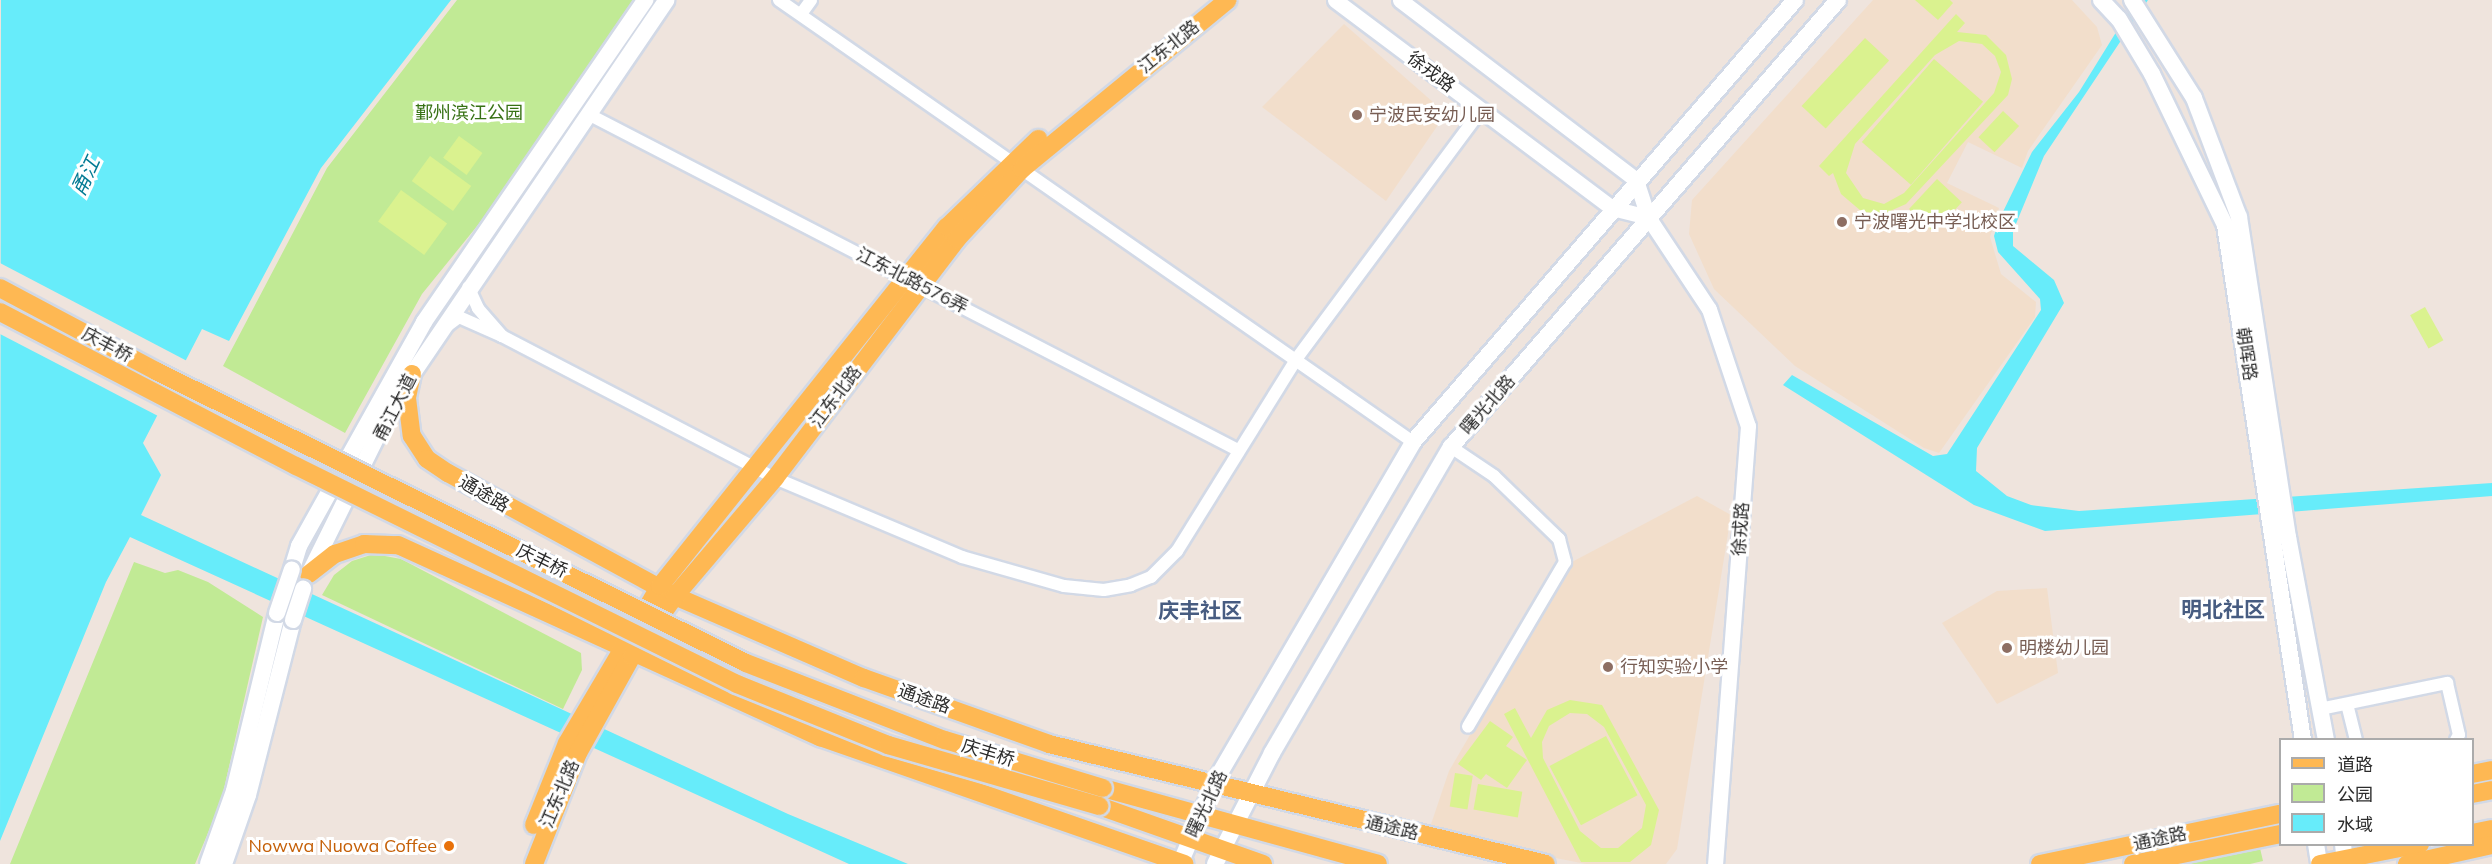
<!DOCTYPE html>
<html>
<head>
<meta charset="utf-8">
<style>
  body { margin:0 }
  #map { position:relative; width:2492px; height:864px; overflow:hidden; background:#efe4dd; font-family:Mulish,"Noto Sans SC",sans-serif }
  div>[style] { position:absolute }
  .education>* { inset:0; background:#f2decb }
  .green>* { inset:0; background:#c1ea95 }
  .pitch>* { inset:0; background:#daf28f; transform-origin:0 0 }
  .water>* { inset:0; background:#67ecfa }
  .pier>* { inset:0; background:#efe4dd }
  .roads { filter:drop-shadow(2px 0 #d2d9e6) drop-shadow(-2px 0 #d2d9e6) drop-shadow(0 2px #d2d9e6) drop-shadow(0 -2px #d2d9e6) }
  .minor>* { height:12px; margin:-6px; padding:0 6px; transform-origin:6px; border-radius:6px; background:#fff }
  .tertiary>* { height:15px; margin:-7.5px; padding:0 7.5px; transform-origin:7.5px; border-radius:7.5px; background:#fff }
  .secondary>* { height:16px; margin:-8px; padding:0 8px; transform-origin:8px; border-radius:8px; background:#fff }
  .primary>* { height:18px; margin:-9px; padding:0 9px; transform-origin:9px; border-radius:9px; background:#feb853 }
  .bridges { filter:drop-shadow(2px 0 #d2d9e6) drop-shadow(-2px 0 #d2d9e6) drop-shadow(0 2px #d2d9e6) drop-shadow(0 -2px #d2d9e6) }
  .secondary-bridge>* { height:16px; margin:-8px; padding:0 8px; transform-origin:8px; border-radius:8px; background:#fff }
  .primary-bridge>* { height:18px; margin:-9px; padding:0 9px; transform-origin:9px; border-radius:9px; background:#feb853 }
  .dots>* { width:16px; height:16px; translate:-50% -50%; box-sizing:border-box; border:3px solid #fff; border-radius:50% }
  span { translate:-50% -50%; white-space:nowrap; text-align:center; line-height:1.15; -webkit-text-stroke:6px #fff; paint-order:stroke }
  .street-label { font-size:18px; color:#2c2c2c }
  .park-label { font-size:18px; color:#377114 }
  .education-label { font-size:18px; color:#785e54 }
  .left { translate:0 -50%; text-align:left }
  .food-label { font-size:18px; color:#c56008 }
  .right { translate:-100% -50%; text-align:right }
  .water-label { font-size:20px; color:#037b94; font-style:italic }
  .quarter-label { font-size:21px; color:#475c81; font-weight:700 }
  .legend { position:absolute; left:2279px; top:738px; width:195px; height:108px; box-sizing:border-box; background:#fff; border:2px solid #ababab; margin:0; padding:8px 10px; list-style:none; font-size:18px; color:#2c2c2c }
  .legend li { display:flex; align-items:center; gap:12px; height:30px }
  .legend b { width:30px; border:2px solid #ababab }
</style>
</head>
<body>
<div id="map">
  <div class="education">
    <div style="clip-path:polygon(1873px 0,2072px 0,2097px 27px,2102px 45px,2028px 151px,2022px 168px,1968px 142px,1947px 183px,1999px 208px,1990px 237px,2001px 274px,2036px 302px,2035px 317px,1939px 453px,1924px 448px,1795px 366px,1714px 289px,1689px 234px,1692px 200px)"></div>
    <div style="clip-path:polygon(1344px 24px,1442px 110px,1442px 119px,1386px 201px,1262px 107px)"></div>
    <div style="clip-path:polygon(1697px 496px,1731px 515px,1677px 849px,1666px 864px,1586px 864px,1428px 833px,1449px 771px,1570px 563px)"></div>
    <div style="clip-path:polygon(2047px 588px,2058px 673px,1997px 704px,1942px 623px,1997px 591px)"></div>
  </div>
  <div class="green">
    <div style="clip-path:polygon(457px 0,634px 0,533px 157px,422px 294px,345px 433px,223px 366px,327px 168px)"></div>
    <div style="clip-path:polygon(374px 554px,401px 559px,581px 653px,582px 670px,563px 709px,322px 595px,334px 575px,352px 561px)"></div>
    <div style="clip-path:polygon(134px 562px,165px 573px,178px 570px,208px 582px,263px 617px,221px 802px,195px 864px,10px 864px)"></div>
    <div style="clip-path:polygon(2260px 848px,2263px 861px,2250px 864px,2181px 864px)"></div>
  </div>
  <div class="pitch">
    <div style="clip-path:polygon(1915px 0,1950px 0,1953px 3px,1938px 20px)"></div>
    <div style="clip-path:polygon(evenodd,1956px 14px,1965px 23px,1957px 32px,1986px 35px,2006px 55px,2012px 79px,2008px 95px,1906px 204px,1881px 215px,1861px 211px,1841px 194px,1833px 173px,1829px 176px,1819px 166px,1956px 14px,1959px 41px,1982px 44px,1995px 56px,2001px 72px,1994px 93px,1904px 193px,1884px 204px,1863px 198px,1846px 173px,1855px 144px,1935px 55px,1959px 41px)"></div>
    <div style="left:1865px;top:38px;width:33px;height:93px;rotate:43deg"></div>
    <div style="left:1934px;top:59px;width:65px;height:110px;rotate:41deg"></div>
    <div style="left:2003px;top:111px;width:22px;height:36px;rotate:43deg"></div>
    <div style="left:459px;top:136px;width:29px;height:27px;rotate:36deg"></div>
    <div style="left:430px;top:156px;width:51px;height:31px;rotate:36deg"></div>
    <div style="left:1937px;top:179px;width:34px;height:41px;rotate:43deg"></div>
    <div style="left:401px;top:190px;width:57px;height:39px;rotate:36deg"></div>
    <div style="left:2425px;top:307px;width:38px;height:17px;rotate:61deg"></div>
    <div style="clip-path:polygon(evenodd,1570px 700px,1602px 705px,1659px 810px,1651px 845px,1630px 862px,1581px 862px,1504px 714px,1515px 708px,1531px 738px,1547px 710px,1570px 700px,1570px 713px,1587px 714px,1604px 727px,1646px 805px,1642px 828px,1618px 848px,1601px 848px,1580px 831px,1543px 758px,1542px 742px,1549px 726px,1570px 713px)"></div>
    <div style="clip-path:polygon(1490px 721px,1513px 737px,1506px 746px,1527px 760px,1507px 788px,1486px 774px,1481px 780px,1458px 764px)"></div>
    <div style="left:1606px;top:736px;width:67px;height:64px;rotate:62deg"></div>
    <div style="left:1455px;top:773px;width:18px;height:34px;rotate:9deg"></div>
    <div style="left:1478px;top:784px;width:45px;height:26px;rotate:10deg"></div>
  </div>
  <div class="water">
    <div style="clip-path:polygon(1px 0,451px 0,321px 168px,229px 341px,202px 329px,143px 443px,161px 475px,141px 515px,788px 814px,908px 864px,849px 864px,130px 537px,106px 582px,0 841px)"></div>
    <div style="clip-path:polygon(2136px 0,2148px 0,2044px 156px,2013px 231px,2013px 246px,2054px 280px,2064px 303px,1977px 448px,1976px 471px,2007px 496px,2031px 505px,2079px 511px,2492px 483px,2492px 496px,2045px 531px,1974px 505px,1783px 385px,1792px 375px,1933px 456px,1947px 454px,2041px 310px,2040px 299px,1998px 252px,1994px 236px,1999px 220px,2032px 152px,2079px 92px)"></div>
  </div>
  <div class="pier">
    <div style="clip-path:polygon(0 263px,189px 362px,160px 417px,0 334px)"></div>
  </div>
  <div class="roads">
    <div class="minor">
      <div style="left:779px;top:0;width:773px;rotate:34.88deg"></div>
      <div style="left:801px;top:14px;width:17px;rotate:-54deg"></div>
      <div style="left:588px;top:114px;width:729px;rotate:27.34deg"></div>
      <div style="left:447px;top:326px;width:15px;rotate:-37deg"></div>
      <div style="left:459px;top:317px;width:47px;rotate:23.8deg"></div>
      <div style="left:502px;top:336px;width:37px;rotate:-131deg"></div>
      <div style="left:478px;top:308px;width:23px;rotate:-115deg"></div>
      <div style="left:502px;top:336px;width:308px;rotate:27.5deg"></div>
      <div style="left:775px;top:478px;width:203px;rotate:22.9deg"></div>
      <div style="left:962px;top:557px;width:106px;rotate:15.9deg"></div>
      <div style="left:1064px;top:586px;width:40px;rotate:5.7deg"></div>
      <div style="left:1104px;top:590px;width:27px;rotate:-10deg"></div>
      <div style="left:1131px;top:585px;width:22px;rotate:-22deg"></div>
      <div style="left:1151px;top:577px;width:37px;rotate:-45deg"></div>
      <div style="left:1177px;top:551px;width:227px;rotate:-58.1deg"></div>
      <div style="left:1297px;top:358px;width:309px;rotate:-53.4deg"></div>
      <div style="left:1451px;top:447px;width:52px;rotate:34deg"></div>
      <div style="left:1494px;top:476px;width:91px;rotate:44.1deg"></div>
      <div style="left:1559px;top:539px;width:24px;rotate:75deg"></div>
      <div style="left:1565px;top:562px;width:191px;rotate:120.5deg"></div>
      <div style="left:2347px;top:704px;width:37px;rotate:76deg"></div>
      <div style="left:2320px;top:709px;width:130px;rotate:-11.6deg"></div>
      <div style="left:2447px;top:683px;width:53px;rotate:77deg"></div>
      <div style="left:2459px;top:735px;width:6px;rotate:121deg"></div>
    </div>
    <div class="tertiary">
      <div style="left:1335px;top:0;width:346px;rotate:36.9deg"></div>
      <div style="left:1612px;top:208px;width:37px;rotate:14deg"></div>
      <div style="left:1400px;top:0;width:297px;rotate:37.3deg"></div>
      <div style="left:1636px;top:180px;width:39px;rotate:72deg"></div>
      <div style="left:1648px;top:217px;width:110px;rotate:56.5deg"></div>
      <div style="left:1709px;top:309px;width:123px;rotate:71.6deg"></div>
      <div style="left:1748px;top:426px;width:439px;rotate:94.3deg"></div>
    </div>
    <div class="secondary">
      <div style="left:2101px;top:0;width:26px;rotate:47deg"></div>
      <div style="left:2119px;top:19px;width:64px;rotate:59deg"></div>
      <div style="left:2152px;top:74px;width:168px;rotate:64.2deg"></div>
      <div style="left:2225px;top:225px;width:521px;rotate:81.39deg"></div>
      <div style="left:2132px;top:0;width:116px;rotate:57.7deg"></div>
      <div style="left:2194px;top:98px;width:127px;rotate:69.3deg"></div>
      <div style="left:2239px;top:217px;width:324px;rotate:81.3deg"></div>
      <div style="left:2288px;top:537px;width:207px;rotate:79.4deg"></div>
      <div style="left:292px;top:569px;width:24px;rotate:-73deg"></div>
      <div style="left:299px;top:546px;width:257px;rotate:-60.8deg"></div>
      <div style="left:424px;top:322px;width:391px;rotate:-55.5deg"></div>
      <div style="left:309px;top:574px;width:196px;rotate:-63.7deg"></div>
      <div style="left:396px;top:398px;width:481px;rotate:-55.8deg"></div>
      <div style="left:2316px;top:844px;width:20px;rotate:81deg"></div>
      <div style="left:2343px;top:844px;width:20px;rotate:84deg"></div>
      <div style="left:208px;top:864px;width:77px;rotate:-70.4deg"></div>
      <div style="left:234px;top:791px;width:183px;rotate:-76.4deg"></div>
      <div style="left:224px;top:864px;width:73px;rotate:-70.8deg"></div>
      <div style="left:248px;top:795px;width:181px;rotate:-75.6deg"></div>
      <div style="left:1180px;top:864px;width:88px;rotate:-67.2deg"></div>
      <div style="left:1214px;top:783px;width:395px;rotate:-59.7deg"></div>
      <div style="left:1413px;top:442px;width:584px;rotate:-49.16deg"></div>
      <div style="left:1215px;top:864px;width:125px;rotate:-62.8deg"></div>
      <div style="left:1272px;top:753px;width:355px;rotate:-59.7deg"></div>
      <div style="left:1451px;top:447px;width:591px;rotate:-49.11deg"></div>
    </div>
    <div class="primary">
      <div style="left:412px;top:374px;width:25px;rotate:102deg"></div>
      <div style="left:407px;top:398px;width:38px;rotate:83deg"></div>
      <div style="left:412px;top:436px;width:27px;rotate:57deg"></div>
      <div style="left:427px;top:459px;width:25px;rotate:34deg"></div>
      <div style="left:448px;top:473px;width:258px;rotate:28.5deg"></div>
      <div style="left:675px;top:596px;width:206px;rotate:23.5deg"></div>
      <div style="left:864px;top:678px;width:196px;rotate:19.6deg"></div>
      <div style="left:1049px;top:744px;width:511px;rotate:13.57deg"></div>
      <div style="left:309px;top:574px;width:33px;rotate:-38deg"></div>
      <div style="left:335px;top:554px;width:31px;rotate:-19deg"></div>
      <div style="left:364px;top:544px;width:34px;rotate:2deg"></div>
      <div style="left:398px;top:545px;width:464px;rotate:24.5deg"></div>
      <div style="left:820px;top:737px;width:386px;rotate:19.2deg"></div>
      <div style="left:2472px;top:774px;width:20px;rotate:-11deg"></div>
      <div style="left:1103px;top:788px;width:285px;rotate:15.4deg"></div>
      <div style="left:2472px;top:794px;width:20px;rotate:-11deg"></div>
      <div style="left:1099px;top:806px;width:174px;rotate:19.5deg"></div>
      <div style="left:534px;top:825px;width:88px;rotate:-68.1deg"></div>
      <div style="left:567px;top:743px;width:182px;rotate:-59.4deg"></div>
      <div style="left:660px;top:586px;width:460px;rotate:-51.4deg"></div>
      <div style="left:947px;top:227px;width:127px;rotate:-44deg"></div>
      <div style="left:2472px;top:833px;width:20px;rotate:-11deg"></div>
      <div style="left:534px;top:864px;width:119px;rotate:-68.4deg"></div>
      <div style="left:578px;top:753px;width:111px;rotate:-60.9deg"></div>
      <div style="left:632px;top:656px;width:74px;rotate:-54.4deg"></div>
      <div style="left:675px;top:596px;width:155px;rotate:-49.7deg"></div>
      <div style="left:775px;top:478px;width:300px;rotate:-52.7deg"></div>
      <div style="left:957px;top:239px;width:96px;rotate:-47.1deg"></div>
      <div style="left:1022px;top:169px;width:266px;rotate:-39.4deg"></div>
      <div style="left:2040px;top:864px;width:245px;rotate:-11.8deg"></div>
      <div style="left:2133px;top:864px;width:150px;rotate:-11.5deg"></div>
      <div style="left:2320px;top:864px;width:102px;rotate:-11.3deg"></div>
      <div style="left:2407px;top:864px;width:87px;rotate:-12.6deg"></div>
    </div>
  </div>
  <div class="bridges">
    <div class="secondary-bridge">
      <div style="left:277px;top:613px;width:46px;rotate:-71.2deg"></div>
      <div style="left:293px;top:620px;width:33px;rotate:-72deg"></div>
    </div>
    <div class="primary-bridge">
      <div style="left:0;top:288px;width:177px;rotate:28deg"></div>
      <div style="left:156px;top:371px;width:658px;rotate:26.33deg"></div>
      <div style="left:746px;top:663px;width:213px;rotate:21.2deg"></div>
      <div style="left:945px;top:740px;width:165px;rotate:16.9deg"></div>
      <div style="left:0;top:312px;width:334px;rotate:27.5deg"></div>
      <div style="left:296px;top:466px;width:492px;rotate:26.3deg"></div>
      <div style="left:737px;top:684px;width:163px;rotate:22deg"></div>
      <div style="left:888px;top:745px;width:220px;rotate:16.1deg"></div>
    </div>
  </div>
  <div class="dots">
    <div style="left:1357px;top:115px;background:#8d6e63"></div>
    <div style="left:1842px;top:222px;background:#8d6e63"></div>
    <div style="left:2007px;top:648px;background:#8d6e63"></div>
    <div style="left:1608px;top:667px;background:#8d6e63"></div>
    <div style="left:449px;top:846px;background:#e8710a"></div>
  </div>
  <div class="street-label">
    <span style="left:1169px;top:47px;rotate:-39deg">江东北路</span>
    <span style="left:1431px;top:72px;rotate:37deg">徐戎路</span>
    <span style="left:912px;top:281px;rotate:27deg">江东北路576弄</span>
    <span style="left:107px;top:345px;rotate:28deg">庆丰桥</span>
    <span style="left:2246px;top:354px;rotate:81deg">朝晖路</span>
    <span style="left:836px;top:397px;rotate:-53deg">江东北路</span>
    <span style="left:1488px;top:405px;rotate:-49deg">曙光北路</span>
    <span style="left:395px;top:408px;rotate:-63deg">甬江大道</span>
    <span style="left:484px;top:494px;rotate:30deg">通途路</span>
    <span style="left:1741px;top:529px;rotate:-86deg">徐戎路</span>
    <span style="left:542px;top:561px;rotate:26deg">庆丰桥</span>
    <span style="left:924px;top:699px;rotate:19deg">通途路</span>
    <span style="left:988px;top:753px;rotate:17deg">庆丰桥</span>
    <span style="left:560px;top:794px;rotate:-67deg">江东北路</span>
    <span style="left:1207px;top:804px;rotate:-65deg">曙光北路</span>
    <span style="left:1392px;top:828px;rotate:13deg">通途路</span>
    <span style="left:2160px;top:839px;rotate:-12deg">通途路</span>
  </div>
  <div class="park-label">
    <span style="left:469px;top:113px">鄞州滨江公园</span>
  </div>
  <div class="education-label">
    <span class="left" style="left:1369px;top:115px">宁波民安幼儿园</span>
    <span class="left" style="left:1854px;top:222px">宁波曙光中学北校区</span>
    <span class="left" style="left:2019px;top:648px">明楼幼儿园</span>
    <span class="left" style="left:1620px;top:667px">行知实验小学</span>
  </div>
  <div class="food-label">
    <span class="right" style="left:437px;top:846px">Nowwa Nuowa Coffee</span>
  </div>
  <div class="water-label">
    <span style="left:85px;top:176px;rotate:-65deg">甬江</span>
  </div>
  <div class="quarter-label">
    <span style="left:2223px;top:609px">明北社区</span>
    <span style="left:1200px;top:610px">庆丰社区</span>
  </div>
  <ul class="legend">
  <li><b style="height:8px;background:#feb853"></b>道路</li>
  <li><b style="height:16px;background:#c1ea95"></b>公园</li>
  <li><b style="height:16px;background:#67ecfa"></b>水域</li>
  </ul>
</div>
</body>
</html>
